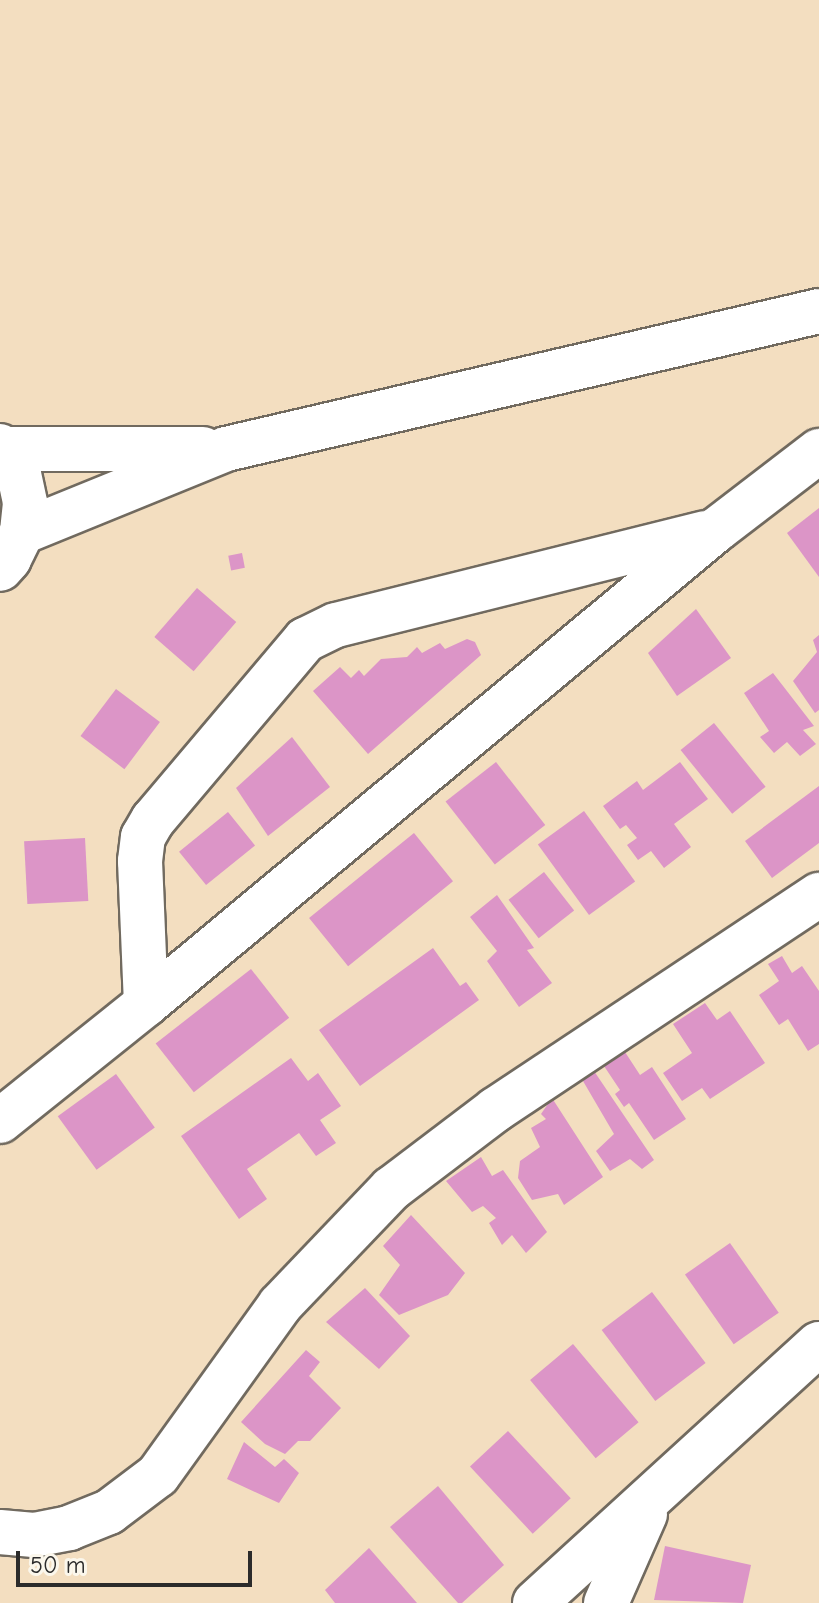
<!DOCTYPE html>
<html>
<head>
<meta charset="utf-8">
<style>
  body { margin:0 }
  #map { position:relative; width:819px; height:1603px; overflow:hidden; background:#f3dec0; font-family:"Comic Neue",sans-serif }
  div>[style] { position:absolute }
  .building>* { inset:0; background:#dc95c7; transform-origin:0 0 }
  .roads { filter:drop-shadow(2px 0 #716a5f) drop-shadow(-2px 0 #716a5f) drop-shadow(0 2px #716a5f) drop-shadow(0 -2px #716a5f) }
  .minor>* { height:44px; margin:-22px; padding:0 22px; transform-origin:22px; border-radius:22px; background:#fff }
  .major>* { height:44px; margin:-22px; padding:0 22px; transform-origin:22px; border-radius:22px; background:#fff }
  span { translate:-50% -50%; white-space:nowrap; text-align:center; line-height:1.15; -webkit-text-stroke:6px #fbf7ec; paint-order:stroke }
  .scale { position:absolute; left:16px; top:1551px; width:236px; height:36px; box-sizing:border-box; border:4px solid #2b2b2b; border-top:0; padding-left:10px; font-size:24px; line-height:28px; white-space:nowrap; color:#2b2b2b; -webkit-text-stroke:6px #fbf7ec; paint-order:stroke }
</style>
</head>
<body>
<div id="map">
  <div class="building">
    <div style="clip-path:polygon(819px 508px,819px 577px,787px 533px)"></div>
    <div style="left:242px;top:553px;width:15px;height:14px;rotate:79deg"></div>
    <div style="left:197px;top:588px;width:52px;height:65px;rotate:41deg"></div>
    <div style="clip-path:polygon(696px 609px,731px 658px,677px 696px,648px 653px)"></div>
    <div style="clip-path:polygon(819px 635px,819px 710px,815px 713px,793px 681px,817px 652px,813px 640px)"></div>
    <div style="clip-path:polygon(467px 639px,475px 642px,481px 655px,368px 754px,313px 691px,340px 667px,351px 678px,359px 670px,364px 676px,381px 659px,407px 657px,417px 647px,422px 653px,440px 643px,445px 649px)"></div>
    <div style="clip-path:polygon(773px 673px,814px 726px,803px 730px,816px 744px,800px 756px,787px 742px,774px 753px,760px 737px,769px 731px,744px 693px)"></div>
    <div style="left:116px;top:689px;width:55px;height:59px;rotate:37deg"></div>
    <div style="left:714px;top:723px;width:82px;height:43px;rotate:51deg"></div>
    <div style="clip-path:polygon(292px 737px,330px 787px,268px 836px,236px 788px)"></div>
    <div style="left:496px;top:762px;width:80px;height:64px;rotate:52deg"></div>
    <div style="clip-path:polygon(680px 762px,708px 799px,674px 824px,691px 847px,664px 868px,651px 851px,638px 860px,627px 845px,637px 838px,626px 825px,620px 829px,603px 806px,637px 781px,643px 790px)"></div>
    <div style="clip-path:polygon(819px 786px,819px 843px,772px 878px,745px 841px)"></div>
    <div style="left:584px;top:811px;width:87px;height:57px;rotate:54deg"></div>
    <div style="left:228px;top:812px;width:43px;height:63px;rotate:51deg"></div>
    <div style="left:414px;top:833px;width:62px;height:135px;rotate:51deg"></div>
    <div style="left:85px;top:838px;width:63px;height:61px;rotate:87deg"></div>
    <div style="left:544px;top:872px;width:49px;height:45px;rotate:52deg"></div>
    <div style="clip-path:polygon(497px 895px,534px 948px,527px 950px,552px 983px,519px 1007px,487px 961px,497px 951px,470px 917px)"></div>
    <div style="clip-path:polygon(433px 948px,460px 986px,466px 982px,479px 1000px,360px 1086px,319px 1030px)"></div>
    <div style="clip-path:polygon(782px 956px,792px 973px,802px 966px,819px 991px,819px 1044px,808px 1051px,788px 1019px,779px 1025px,759px 995px,779px 981px,768px 964px)"></div>
    <div style="left:251px;top:969px;width:62px;height:121px;rotate:52deg"></div>
    <div style="clip-path:polygon(705px 1003px,717px 1020px,730px 1011px,765px 1063px,710px 1099px,702px 1088px,682px 1101px,663px 1073px,692px 1053px,673px 1024px)"></div>
    <div style="clip-path:polygon(625px 1052px,640px 1075px,652px 1067px,686px 1119px,654px 1140px,629px 1103px,624px 1107px,615px 1094px,620px 1090px,604px 1066px)"></div>
    <div style="clip-path:polygon(291px 1058px,308px 1081px,318px 1073px,341px 1106px,320px 1120px,336px 1143px,316px 1156px,299px 1133px,247px 1169px,267px 1199px,239px 1219px,181px 1136px)"></div>
    <div style="clip-path:polygon(594px 1071px,654px 1160px,642px 1169px,630px 1159px,610px 1171px,596px 1151px,614px 1134px,583px 1081px)"></div>
    <div style="left:116px;top:1074px;width:66px;height:72px;rotate:54deg"></div>
    <div style="clip-path:polygon(552px 1098px,603px 1177px,564px 1205px,558px 1194px,532px 1200px,518px 1178px,520px 1161px,540px 1147px,531px 1128px,546px 1119px,541px 1114px)"></div>
    <div style="clip-path:polygon(481px 1157px,492px 1176px,503px 1170px,547px 1232px,526px 1253px,512px 1235px,502px 1245px,489px 1223px,496px 1218px,483px 1206px,472px 1212px,446px 1181px)"></div>
    <div style="clip-path:polygon(411px 1215px,465px 1273px,448px 1295px,399px 1315px,379px 1295px,400px 1265px,383px 1246px)"></div>
    <div style="left:730px;top:1243px;width:85px;height:55px;rotate:55deg"></div>
    <div style="clip-path:polygon(365px 1288px,410px 1336px,379px 1369px,326px 1322px)"></div>
    <div style="left:652px;top:1292px;width:89px;height:63px;rotate:53deg"></div>
    <div style="left:573px;top:1344px;width:102px;height:56px;rotate:50deg"></div>
    <div style="clip-path:polygon(306px 1350px,320px 1362px,309px 1376px,341px 1408px,310px 1441px,298px 1441px,285px 1454px,265px 1444px,241px 1422px)"></div>
    <div style="left:508px;top:1431px;width:92px;height:52px;rotate:47deg"></div>
    <div style="clip-path:polygon(244px 1442px,275px 1467px,284px 1459px,299px 1473px,279px 1503px,227px 1479px)"></div>
    <div style="clip-path:polygon(438px 1486px,504px 1565px,462px 1603px,458px 1603px,390px 1527px)"></div>
    <div style="clip-path:polygon(665px 1546px,751px 1565px,743px 1603px,654px 1600px)"></div>
    <div style="clip-path:polygon(369px 1548px,417px 1603px,335px 1603px,325px 1590px)"></div>
  </div>
  <div class="roads">
    <div class="minor">
      <div style="left:146px;top:1004px;width:143px;rotate:-92.4deg"></div>
      <div style="left:140px;top:861px;width:24px;rotate:-83deg"></div>
      <div style="left:143px;top:837px;width:20px;rotate:-60deg"></div>
      <div style="left:153px;top:820px;width:236px;rotate:-49.8deg"></div>
      <div style="left:305px;top:640px;width:34px;rotate:-26deg"></div>
      <div style="left:336px;top:625px;width:380px;rotate:-14deg"></div>
      <div style="left:0;top:1121px;width:187px;rotate:-38.7deg"></div>
      <div style="left:146px;top:1004px;width:741px;rotate:-39.75deg"></div>
      <div style="left:716px;top:530px;width:130px;rotate:-37.5deg"></div>
      <div style="left:0;top:1532px;width:34px;rotate:5deg"></div>
      <div style="left:34px;top:1535px;width:36px;rotate:-11deg"></div>
      <div style="left:69px;top:1528px;width:43px;rotate:-21.8deg"></div>
      <div style="left:109px;top:1512px;width:61px;rotate:-37.1deg"></div>
      <div style="left:158px;top:1475px;width:209px;rotate:-54.3deg"></div>
      <div style="left:280px;top:1305px;width:161px;rotate:-46.3deg"></div>
      <div style="left:391px;top:1189px;width:131px;rotate:-37.2deg"></div>
      <div style="left:495px;top:1110px;width:389px;rotate:-33.6deg"></div>
      <div style="left:535px;top:1603px;width:384px;rotate:-42.4deg"></div>
      <div style="left:606px;top:1603px;width:97px;rotate:-66.3deg"></div>
    </div>
    <div class="major">
      <div style="left:0;top:446px;width:34px;rotate:56deg"></div>
      <div style="left:19px;top:474px;width:30px;rotate:78deg"></div>
      <div style="left:25px;top:503px;width:29px;rotate:96deg"></div>
      <div style="left:22px;top:532px;width:30px;rotate:116deg"></div>
      <div style="left:9px;top:559px;width:13px;rotate:132deg"></div>
      <div style="left:3px;top:449px;width:200px"></div>
      <div style="left:22px;top:532px;width:220px;rotate:-22.1deg"></div>
      <div style="left:226px;top:449px;width:609px;rotate:-13.1deg"></div>
    </div>
  </div>
  <div class="scale">50 m</div>
</div>
</body>
</html>
